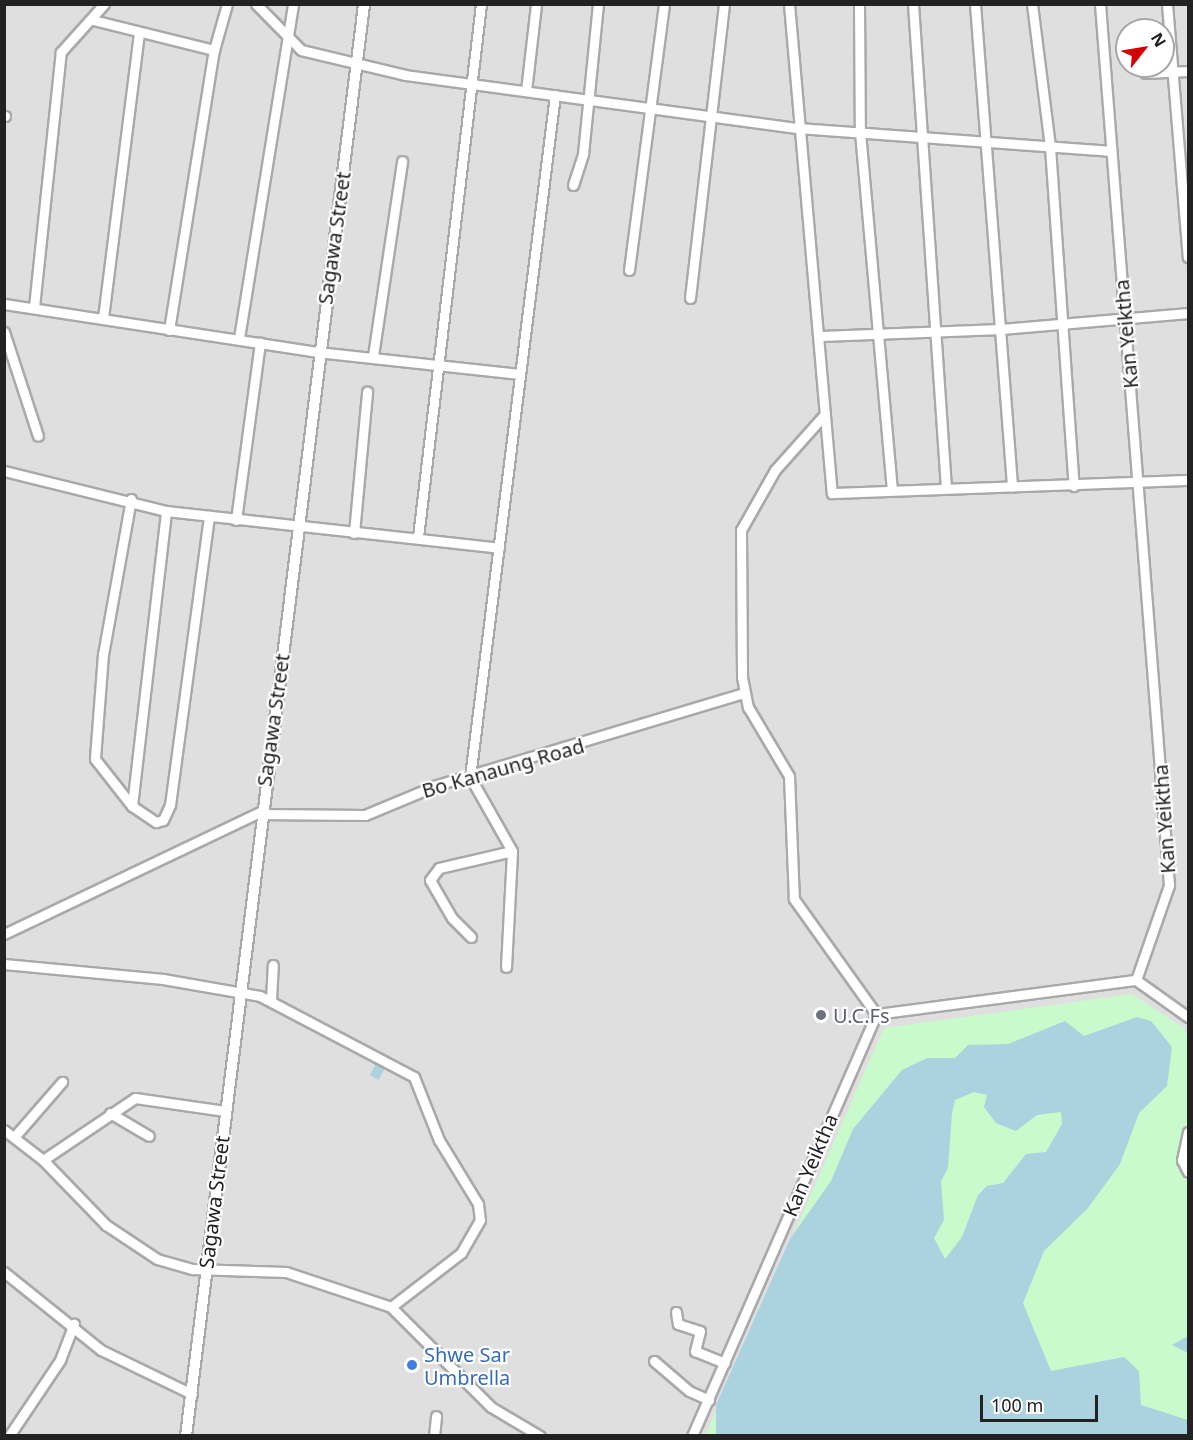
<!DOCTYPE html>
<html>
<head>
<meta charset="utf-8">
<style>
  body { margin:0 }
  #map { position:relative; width:1193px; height:1440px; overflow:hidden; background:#f2efe9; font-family:"Noto Sans",sans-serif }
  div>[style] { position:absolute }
  .residential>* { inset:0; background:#e0dfdf }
  .park>* { inset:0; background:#c8facc }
  .water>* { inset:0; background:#aad3df; transform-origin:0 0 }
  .roads { filter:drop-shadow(2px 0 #a9a9a9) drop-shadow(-2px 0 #a9a9a9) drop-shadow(0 2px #a9a9a9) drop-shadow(0 -2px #a9a9a9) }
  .minor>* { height:9px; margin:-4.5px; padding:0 4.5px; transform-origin:4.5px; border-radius:4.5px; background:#fff }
  .tertiary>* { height:10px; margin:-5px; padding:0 5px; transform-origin:5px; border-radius:5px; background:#fff }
  .dots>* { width:16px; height:16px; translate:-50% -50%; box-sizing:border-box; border:3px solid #fff; border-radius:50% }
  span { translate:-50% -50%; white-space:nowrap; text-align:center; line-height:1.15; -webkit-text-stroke:4.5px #fff; paint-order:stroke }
  .street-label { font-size:20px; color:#222 }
  .worship-label { font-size:20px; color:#5b616d }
  .left { translate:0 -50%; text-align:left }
  .shop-label { font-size:20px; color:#366cbe }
  .frame { position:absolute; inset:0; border:6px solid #222; pointer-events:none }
  .north { position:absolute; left:1115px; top:18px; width:60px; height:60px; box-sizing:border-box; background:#fff; border:2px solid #a7a7a7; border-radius:50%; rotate:59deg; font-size:16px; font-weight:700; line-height:24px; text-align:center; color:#222 }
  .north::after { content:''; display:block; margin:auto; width:21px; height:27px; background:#d40000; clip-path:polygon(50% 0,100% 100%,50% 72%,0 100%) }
  .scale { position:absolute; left:980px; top:1395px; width:118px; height:27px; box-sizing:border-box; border:3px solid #222; border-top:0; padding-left:8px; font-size:18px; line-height:21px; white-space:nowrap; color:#222; -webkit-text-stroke:4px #fff; paint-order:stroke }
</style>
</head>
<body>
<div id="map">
  <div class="residential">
    <div style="clip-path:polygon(evenodd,5px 5px,1188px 5px,1188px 1435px,5px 1436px,5px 5px,1127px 30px,1163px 30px,1163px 66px,1127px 66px,1127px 30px)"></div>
  </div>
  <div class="park">
    <div style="clip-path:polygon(1132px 994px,1184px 1028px,1188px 1039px,1188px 1435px,705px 1436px,884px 1028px)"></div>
  </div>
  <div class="water">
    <div style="clip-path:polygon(evenodd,1137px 1017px,1151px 1021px,1172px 1047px,1167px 1086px,1139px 1113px,1120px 1164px,1088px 1208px,1044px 1251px,1023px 1303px,1051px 1371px,1124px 1357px,1139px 1371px,1141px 1405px,1188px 1420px,1188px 1435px,716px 1435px,716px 1405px,790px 1239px,831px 1181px,853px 1129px,902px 1070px,927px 1058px,955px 1058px,968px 1045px,1008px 1044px,1065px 1021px,1084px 1036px,1137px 1017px,974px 1092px,987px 1095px,984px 1107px,996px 1123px,1016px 1131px,1037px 1115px,1061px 1112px,1062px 1124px,1046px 1152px,1026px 1154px,1003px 1183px,987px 1186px,978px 1195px,962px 1237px,945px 1259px,934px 1238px,944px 1220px,941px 1181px,948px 1168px,952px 1113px,955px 1100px,974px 1092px)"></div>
    <div style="left:377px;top:1062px;width:10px;height:15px;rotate:29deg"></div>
    <div style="clip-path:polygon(1188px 1336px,1188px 1353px,1172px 1345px)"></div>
  </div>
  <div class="roads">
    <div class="minor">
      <div style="left:256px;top:4px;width:64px;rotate:45.6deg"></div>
      <div style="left:301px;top:50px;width:107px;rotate:13.5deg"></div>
      <div style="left:405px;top:75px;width:398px;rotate:7.7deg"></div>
      <div style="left:799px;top:128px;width:313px;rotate:4.2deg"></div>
      <div style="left:789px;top:4px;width:491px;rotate:85deg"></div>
      <div style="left:832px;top:493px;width:356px;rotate:-2.1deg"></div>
      <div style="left:859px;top:4px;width:128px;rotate:89.6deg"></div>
      <div style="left:860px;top:132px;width:359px;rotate:84.9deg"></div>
      <div style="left:913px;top:4px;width:484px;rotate:86.1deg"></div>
      <div style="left:975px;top:4px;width:484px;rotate:85.6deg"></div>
      <div style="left:1032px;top:4px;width:144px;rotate:82.8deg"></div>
      <div style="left:1050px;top:147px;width:340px;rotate:86deg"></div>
      <div style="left:1167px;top:4px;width:254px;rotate:85.3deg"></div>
      <div style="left:93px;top:20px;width:125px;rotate:13.9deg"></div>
      <div style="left:1145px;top:73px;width:43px;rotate:-2.7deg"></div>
      <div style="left:526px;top:91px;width:88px;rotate:-83.4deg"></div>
      <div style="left:4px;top:116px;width:1px"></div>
      <div style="left:573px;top:185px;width:33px;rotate:-72deg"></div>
      <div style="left:583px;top:154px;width:151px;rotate:-84.3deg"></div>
      <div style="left:629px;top:270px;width:268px;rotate:-82.5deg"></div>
      <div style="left:690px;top:298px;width:296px;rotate:-83.4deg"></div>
      <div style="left:4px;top:304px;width:317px;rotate:8.7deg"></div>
      <div style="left:317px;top:352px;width:204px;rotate:6.2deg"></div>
      <div style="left:34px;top:307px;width:256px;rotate:-84deg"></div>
      <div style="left:61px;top:52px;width:64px;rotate:-48.1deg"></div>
      <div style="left:103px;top:318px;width:286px;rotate:-82.8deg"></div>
      <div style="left:169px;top:330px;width:284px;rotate:-80.9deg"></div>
      <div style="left:214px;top:50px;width:48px;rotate:-74.2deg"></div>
      <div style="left:4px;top:332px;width:109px;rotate:71.9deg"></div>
      <div style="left:821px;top:336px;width:180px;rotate:-2.2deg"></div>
      <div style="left:1001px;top:329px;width:188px;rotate:-4.9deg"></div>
      <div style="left:239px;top:338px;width:338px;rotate:-80.8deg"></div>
      <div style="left:373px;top:356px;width:197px;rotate:-81.5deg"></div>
      <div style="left:825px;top:414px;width:75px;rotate:131.8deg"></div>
      <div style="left:775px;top:470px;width:69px;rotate:119.5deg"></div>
      <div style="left:741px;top:530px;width:147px;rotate:89.6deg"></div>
      <div style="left:742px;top:677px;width:31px;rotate:79deg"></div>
      <div style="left:748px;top:707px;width:80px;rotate:59.3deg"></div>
      <div style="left:789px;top:776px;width:123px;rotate:87.7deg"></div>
      <div style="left:794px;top:899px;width:141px;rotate:54.5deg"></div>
      <div style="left:4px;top:471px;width:167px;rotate:13.9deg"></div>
      <div style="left:166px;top:511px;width:335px;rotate:6.3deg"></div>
      <div style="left:131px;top:499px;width:158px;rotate:100.2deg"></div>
      <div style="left:103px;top:654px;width:105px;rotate:94.4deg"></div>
      <div style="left:95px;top:759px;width:60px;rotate:51.8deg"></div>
      <div style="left:132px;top:806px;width:29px;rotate:34deg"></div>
      <div style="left:156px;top:822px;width:7px;rotate:-16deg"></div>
      <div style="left:163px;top:820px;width:17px;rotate:-65deg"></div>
      <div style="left:170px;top:805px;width:292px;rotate:-82.3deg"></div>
      <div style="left:236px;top:520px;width:179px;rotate:-82.3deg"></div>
      <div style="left:354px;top:533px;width:142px;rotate:-84.7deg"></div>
      <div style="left:418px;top:537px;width:537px;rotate:-83.26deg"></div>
      <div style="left:132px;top:806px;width:297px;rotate:-83.4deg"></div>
      <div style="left:259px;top:814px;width:106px;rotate:0.5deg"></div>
      <div style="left:365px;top:815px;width:78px;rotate:-22.6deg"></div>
      <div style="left:437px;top:785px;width:320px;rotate:-16.7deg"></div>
      <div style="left:4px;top:934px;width:284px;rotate:-25.5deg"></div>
      <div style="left:471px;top:937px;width:27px;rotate:-135deg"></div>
      <div style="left:452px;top:918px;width:44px;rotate:-120.1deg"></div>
      <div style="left:430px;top:880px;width:15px;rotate:-53deg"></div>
      <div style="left:439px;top:868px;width:75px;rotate:-13.1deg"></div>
      <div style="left:4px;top:964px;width:160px;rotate:5.4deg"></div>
      <div style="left:163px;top:979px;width:98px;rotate:9.9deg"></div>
      <div style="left:260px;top:996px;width:174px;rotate:27.7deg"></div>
      <div style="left:414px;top:1077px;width:68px;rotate:68.4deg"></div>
      <div style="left:439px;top:1140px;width:75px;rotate:58.6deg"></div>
      <div style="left:478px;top:1204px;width:16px;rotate:83deg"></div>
      <div style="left:480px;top:1220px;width:38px;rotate:120deg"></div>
      <div style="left:461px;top:1253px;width:88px;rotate:142.4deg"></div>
      <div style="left:506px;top:967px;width:116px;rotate:-87deg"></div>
      <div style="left:512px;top:851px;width:85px;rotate:-119.6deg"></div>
      <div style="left:470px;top:777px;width:687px;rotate:-82.9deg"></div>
      <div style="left:1136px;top:980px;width:64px;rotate:35.4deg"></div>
      <div style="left:271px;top:1000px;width:35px;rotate:-87deg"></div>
      <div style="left:110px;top:1113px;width:45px;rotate:30.5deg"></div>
      <div style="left:4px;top:1130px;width:49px;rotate:37.6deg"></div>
      <div style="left:43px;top:1160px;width:91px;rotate:45.9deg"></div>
      <div style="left:106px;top:1225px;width:61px;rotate:33.7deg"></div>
      <div style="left:157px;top:1259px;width:37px;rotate:16deg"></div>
      <div style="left:193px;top:1269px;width:93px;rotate:1.8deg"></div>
      <div style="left:286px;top:1272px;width:111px;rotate:18.4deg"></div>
      <div style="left:391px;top:1307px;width:141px;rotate:45deg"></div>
      <div style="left:491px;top:1407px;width:57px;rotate:30.6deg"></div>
      <div style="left:1188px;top:1132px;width:29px;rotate:102deg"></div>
      <div style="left:1182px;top:1160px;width:13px;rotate:63deg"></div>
      <div style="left:15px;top:1136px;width:72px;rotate:-49deg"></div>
      <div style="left:43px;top:1160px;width:111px;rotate:-34deg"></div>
      <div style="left:135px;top:1098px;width:91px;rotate:8.2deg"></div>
      <div style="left:4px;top:1272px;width:124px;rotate:38.8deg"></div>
      <div style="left:101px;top:1350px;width:101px;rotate:25.8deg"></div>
      <div style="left:676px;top:1312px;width:12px;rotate:81deg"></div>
      <div style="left:678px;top:1324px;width:23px;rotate:18deg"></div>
      <div style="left:700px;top:1331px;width:21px;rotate:104deg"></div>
      <div style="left:695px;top:1351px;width:32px;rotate:22deg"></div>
      <div style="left:654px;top:1361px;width:46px;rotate:40.6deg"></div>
      <div style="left:689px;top:1391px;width:22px;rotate:24deg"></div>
      <div style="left:9px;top:1436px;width:92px;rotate:-56.1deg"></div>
      <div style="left:60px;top:1360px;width:39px;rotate:-69deg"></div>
      <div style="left:434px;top:1436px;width:20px;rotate:-84deg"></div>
      <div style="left:692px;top:1436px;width:460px;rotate:-66.4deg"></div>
      <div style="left:876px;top:1014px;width:262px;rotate:-7.5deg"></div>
      <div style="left:1136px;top:980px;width:101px;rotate:-70.8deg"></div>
      <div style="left:1169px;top:885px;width:884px;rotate:-94.48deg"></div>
    </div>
    <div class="tertiary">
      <div style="left:186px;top:1436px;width:1443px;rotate:-82.91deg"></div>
    </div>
  </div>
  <div class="dots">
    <div style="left:821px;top:1015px;background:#6b7280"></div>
    <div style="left:412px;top:1365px;background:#3f7fe0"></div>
  </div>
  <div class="street-label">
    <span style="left:334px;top:238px;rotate:-82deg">Sagawa Street</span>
    <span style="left:1126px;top:334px;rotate:-95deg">Kan Yeiktha</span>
    <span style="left:273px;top:720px;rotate:-82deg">Sagawa Street</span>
    <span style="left:503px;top:768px;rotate:-16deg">Bo Kanaung Road</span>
    <span style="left:1164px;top:819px;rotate:-94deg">Kan Yeiktha</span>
    <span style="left:810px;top:1165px;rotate:-67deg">Kan Yeiktha</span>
    <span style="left:214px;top:1202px;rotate:-83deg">Sagawa Street</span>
  </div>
  <div class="worship-label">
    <span class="left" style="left:833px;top:1015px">U.C.Fs</span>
  </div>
  <div class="shop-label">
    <span class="left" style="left:424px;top:1366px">Shwe Sar<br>Umbrella</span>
  </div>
  <div class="frame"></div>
  <div class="north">N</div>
  <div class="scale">100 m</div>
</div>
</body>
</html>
